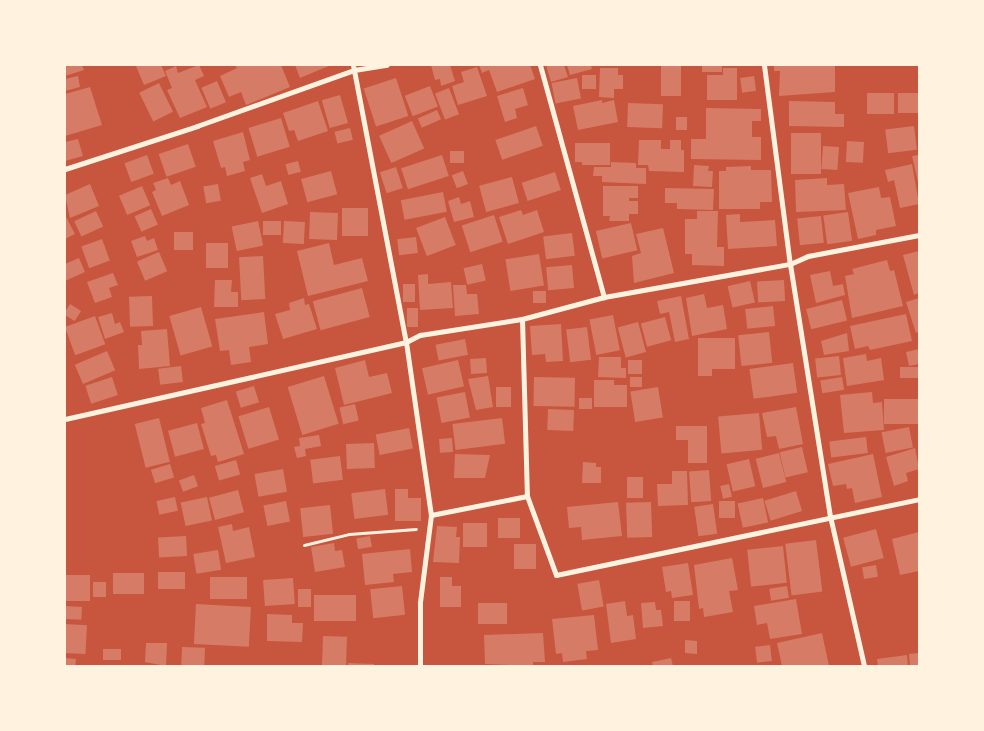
<!DOCTYPE html>
<html>
<head>
<meta charset="utf-8">
<style>
  body { margin:0 }
  #map { position:relative; width:984px; height:731px; overflow:hidden; background:#c8553d; font-family:Ubuntu,sans-serif }
  div>[style] { position:absolute }
  .building>* { inset:0; background:#d67c66; transform-origin:0 0 }
  .path>* { height:3px; margin:-1.5px; padding:0 1.5px; transform-origin:1.5px; border-radius:1.5px; background:#fff3e0 }
  .minor>* { height:5px; margin:-2.5px; padding:0 2.5px; transform-origin:2.5px; border-radius:2.5px; background:#fff3e0 }
  span { translate:-50% -50%; white-space:nowrap; text-align:center; line-height:1.15; -webkit-text-stroke:4px #fff3e0; paint-order:stroke }
  .frame { position:absolute; inset:0; border:66px solid #fff3e0; pointer-events:none }
</style>
</head>
<body>
<div id="map">
  <div class="building">
    <div style="clip-path:polygon(65px 65px,82px 65px,84px 70px,65px 76px)"></div>
    <div style="clip-path:polygon(161px 65px,166px 76px,144px 85px,136px 66px)"></div>
    <div style="clip-path:polygon(199px 65px,204px 76px,195px 80px,207px 107px,180px 118px,167px 90px,172px 88px,165px 71px,176px 66px,178px 73px)"></div>
    <div style="clip-path:polygon(235px 65px,281px 65px,290px 87px,246px 105px,241px 92px,229px 97px,220px 76px,237px 68px)"></div>
    <div style="clip-path:polygon(295px 65px,331px 65px,300px 78px)"></div>
    <div style="clip-path:polygon(431px 65px,450px 65px,455px 81px,441px 86px,440px 79px,435px 80px)"></div>
    <div style="clip-path:polygon(479px 65px,530px 65px,535px 79px,497px 92px,489px 70px,482px 73px)"></div>
    <div style="clip-path:polygon(546px 65px,564px 65px,568px 77px,551px 82px)"></div>
    <div style="clip-path:polygon(567px 65px,591px 65px,592px 69px,570px 75px)"></div>
    <div style="left:661px;top:65px;width:20px;height:31px"></div>
    <div style="left:702px;top:65px;width:20px;height:7px"></div>
    <div style="clip-path:polygon(774px 65px,835px 65px,835px 92px,779px 96px,780px 71px,774px 71px)"></div>
    <div style="clip-path:polygon(477px 67px,487px 96px,458px 105px,452px 86px,464px 82px,461px 72px)"></div>
    <div style="clip-path:polygon(600px 68px,618px 68px,618px 75px,623px 75px,623px 89px,614px 89px,614px 98px,599px 97px)"></div>
    <div style="clip-path:polygon(723px 68px,737px 68px,737px 100px,707px 100px,707px 75px,723px 75px)"></div>
    <div style="left:582px;top:75px;width:14px;height:14px"></div>
    <div style="clip-path:polygon(78px 76px,80px 87px,65px 91px,65px 79px)"></div>
    <div style="left:754px;top:76px;width:15px;height:14px;rotate:82deg"></div>
    <div style="left:396px;top:78px;width:40px;height:34px;rotate:72deg"></div>
    <div style="left:577px;top:78px;width:21px;height:26px;rotate:79deg"></div>
    <div style="left:217px;top:81px;width:23px;height:17px;rotate:67deg"></div>
    <div style="left:159px;top:83px;width:32px;height:22px;rotate:64deg"></div>
    <div style="left:430px;top:86px;width:22px;height:27px;rotate:69deg"></div>
    <div style="clip-path:polygon(90px 87px,102px 125px,65px 136px,65px 94px)"></div>
    <div style="left:449px;top:88px;width:28px;height:15px;rotate:69deg"></div>
    <div style="clip-path:polygon(523px 88px,528px 105px,515px 109px,517px 118px,505px 122px,497px 96px)"></div>
    <div style="left:867px;top:93px;width:27px;height:21px"></div>
    <div style="left:898px;top:93px;width:20px;height:20px"></div>
    <div style="left:340px;top:95px;width:29px;height:19px;rotate:74deg"></div>
    <div style="clip-path:polygon(602px 100px,602px 103px,614px 100px,618px 122px,578px 130px,573px 106px)"></div>
    <div style="clip-path:polygon(318px 101px,328px 131px,298px 141px,294px 130px,289px 131px,283px 113px)"></div>
    <div style="clip-path:polygon(789px 101px,835px 102px,835px 114px,844px 114px,844px 127px,789px 126px)"></div>
    <div style="left:628px;top:103px;width:35px;height:24px;rotate:2deg"></div>
    <div style="clip-path:polygon(706px 108px,761px 109px,761px 121px,752px 121px,752px 137px,761px 137px,761px 160px,691px 159px,691px 139px,706px 139px)"></div>
    <div style="left:437px;top:110px;width:10px;height:21px;rotate:66deg"></div>
    <div style="left:676px;top:117px;width:11px;height:13px"></div>
    <div style="left:281px;top:118px;width:30px;height:34px;rotate:73deg"></div>
    <div style="left:412px;top:121px;width:30px;height:36px;rotate:66deg"></div>
    <div style="left:536px;top:126px;width:21px;height:43px;rotate:71deg"></div>
    <div style="left:914px;top:126px;width:24px;height:29px;rotate:83deg"></div>
    <div style="left:350px;top:128px;width:12px;height:16px;rotate:76deg"></div>
    <div style="clip-path:polygon(243px 132px,250px 160px,243px 162px,245px 171px,227px 176px,225px 167px,221px 168px,213px 141px)"></div>
    <div style="left:791px;top:133px;width:30px;height:41px"></div>
    <div style="clip-path:polygon(78px 139px,83px 156px,65px 161px,65px 142px)"></div>
    <div style="clip-path:polygon(639px 140px,661px 140px,661px 149px,670px 149px,670px 140px,681px 140px,681px 150px,684px 150px,684px 172px,649px 171px,648px 165px,638px 165px)"></div>
    <div style="left:847px;top:141px;width:17px;height:21px;rotate:3deg"></div>
    <div style="clip-path:polygon(575px 143px,610px 143px,610px 165px,582px 165px,582px 162px,575px 162px)"></div>
    <div style="left:188px;top:144px;width:24px;height:31px;rotate:71deg"></div>
    <div style="left:823px;top:146px;width:16px;height:23px;rotate:4deg"></div>
    <div style="left:450px;top:151px;width:14px;height:12px"></div>
    <div style="left:147px;top:155px;width:20px;height:24px;rotate:70deg"></div>
    <div style="left:442px;top:155px;width:22px;height:43px;rotate:72deg"></div>
    <div style="clip-path:polygon(919px 155px,919px 182px,918px 182px,912px 156px)"></div>
    <div style="left:298px;top:161px;width:11px;height:13px;rotate:75deg"></div>
    <div style="clip-path:polygon(611px 162px,636px 163px,636px 168px,646px 168px,646px 184px,602px 182px,602px 176px,593px 176px,594px 167px,611px 167px)"></div>
    <div style="clip-path:polygon(912px 164px,919px 204px,900px 208px,894px 180px,888px 182px,885px 170px)"></div>
    <div style="clip-path:polygon(694px 165px,709px 166px,708px 171px,713px 171px,712px 187px,693px 186px)"></div>
    <div style="clip-path:polygon(751px 166px,751px 170px,771px 170px,772px 202px,760px 202px,760px 209px,719px 209px,719px 171px,726px 171px,726px 167px)"></div>
    <div style="left:396px;top:167px;width:22px;height:17px;rotate:72deg"></div>
    <div style="left:331px;top:171px;width:24px;height:31px;rotate:75deg"></div>
    <div style="left:463px;top:171px;width:14px;height:12px;rotate:69deg"></div>
    <div style="left:555px;top:172px;width:19px;height:35px;rotate:72deg"></div>
    <div style="clip-path:polygon(262px 174px,266px 186px,281px 181px,288px 204px,262px 213px,250px 178px)"></div>
    <div style="left:512px;top:177px;width:27px;height:34px;rotate:75deg"></div>
    <div style="clip-path:polygon(168px 178px,171px 185px,180px 181px,189px 205px,162px 216px,152px 192px,156px 190px,153px 183px)"></div>
    <div style="clip-path:polygon(827px 178px,827px 185px,844px 184px,846px 210px,796px 212px,795px 180px)"></div>
    <div style="clip-path:polygon(90px 184px,99px 206px,70px 218px,65px 195px)"></div>
    <div style="left:218px;top:184px;width:17px;height:15px;rotate:80deg"></div>
    <div style="left:142px;top:186px;width:21px;height:25px;rotate:67deg"></div>
    <div style="clip-path:polygon(603px 186px,638px 186px,638px 198px,629px 198px,629px 201px,638px 201px,638px 214px,629px 214px,629px 221px,609px 221px,610px 216px,603px 216px)"></div>
    <div style="clip-path:polygon(879px 187px,881px 198px,890px 197px,896px 226px,876px 230px,876px 235px,858px 239px,848px 193px)"></div>
    <div style="clip-path:polygon(665px 188px,714px 189px,713px 210px,677px 209px,677px 203px,665px 203px)"></div>
    <div style="left:443px;top:192px;width:20px;height:43px;rotate:79deg"></div>
    <div style="clip-path:polygon(459px 197px,461px 204px,470px 201px,474px 217px,454px 222px,448px 201px)"></div>
    <div style="left:342px;top:208px;width:26px;height:28px"></div>
    <div style="left:151px;top:209px;width:17px;height:18px;rotate:66deg"></div>
    <div style="clip-path:polygon(521px 210px,523px 215px,537px 210px,544px 232px,508px 244px,499px 217px)"></div>
    <div style="left:96px;top:211px;width:17px;height:24px;rotate:65deg"></div>
    <div style="clip-path:polygon(697px 211px,718px 211px,717px 247px,724px 247px,724px 266px,692px 265px,692px 254px,685px 254px,685px 219px,697px 219px)"></div>
    <div style="left:310px;top:212px;width:28px;height:27px;rotate:2deg"></div>
    <div style="left:848px;top:212px;width:29px;height:25px;rotate:82deg"></div>
    <div style="clip-path:polygon(740px 214px,740px 222px,775px 220px,777px 246px,728px 249px,726px 215px)"></div>
    <div style="clip-path:polygon(65px 215px,75px 234px,65px 239px)"></div>
    <div style="left:494px;top:215px;width:28px;height:34px;rotate:72deg"></div>
    <div style="left:821px;top:216px;width:27px;height:24px;rotate:84deg"></div>
    <div style="left:445px;top:217px;width:30px;height:31px;rotate:69deg"></div>
    <div style="left:258px;top:221px;width:25px;height:27px;rotate:78deg"></div>
    <div style="left:263px;top:221px;width:18px;height:14px"></div>
    <div style="left:284px;top:221px;width:21px;height:22px;rotate:3deg"></div>
    <div style="left:631px;top:223px;width:28px;height:36px;rotate:77deg"></div>
    <div style="clip-path:polygon(663px 228px,674px 273px,634px 283px,632px 256px,641px 253px,636px 234px)"></div>
    <div style="left:174px;top:232px;width:19px;height:18px"></div>
    <div style="left:572px;top:233px;width:23px;height:29px;rotate:83deg"></div>
    <div style="clip-path:polygon(145px 236px,147px 241px,154px 238px,158px 250px,137px 257px,131px 241px)"></div>
    <div style="left:416px;top:237px;width:16px;height:19px;rotate:83deg"></div>
    <div style="left:102px;top:239px;width:23px;height:22px;rotate:70deg"></div>
    <div style="left:228px;top:243px;width:25px;height:22px;rotate:90deg"></div>
    <div style="clip-path:polygon(329px 243px,334px 265px,362px 258px,368px 281px,308px 296px,297px 251px)"></div>
    <div style="clip-path:polygon(919px 251px,919px 293px,914px 295px,903px 255px)"></div>
    <div style="left:159px;top:252px;width:21px;height:24px;rotate:67deg"></div>
    <div style="left:539px;top:254px;width:32px;height:34px;rotate:81deg"></div>
    <div style="left:263px;top:256px;width:43px;height:24px;rotate:87deg"></div>
    <div style="clip-path:polygon(79px 258px,85px 272px,65px 281px,65px 264px)"></div>
    <div style="clip-path:polygon(887px 260px,890px 271px,894px 270px,903px 306px,852px 318px,845px 276px,854px 274px,852px 269px)"></div>
    <div style="left:482px;top:264px;width:17px;height:19px;rotate:77deg"></div>
    <div style="left:572px;top:265px;width:23px;height:26px;rotate:85deg"></div>
    <div style="clip-path:polygon(830px 271px,833px 286px,843px 284px,845px 295px,816px 303px,810px 275px)"></div>
    <div style="clip-path:polygon(113px 273px,118px 285px,109px 288px,112px 297px,95px 303px,87px 282px)"></div>
    <div style="clip-path:polygon(428px 274px,428px 284px,451px 282px,453px 308px,420px 310px,418px 275px)"></div>
    <div style="clip-path:polygon(215px 280px,232px 280px,231px 292px,238px 292px,238px 307px,214px 307px)"></div>
    <div style="left:784px;top:280px;width:21px;height:27px;rotate:87deg"></div>
    <div style="left:750px;top:281px;width:22px;height:23px;rotate:77deg"></div>
    <div style="left:415px;top:284px;width:18px;height:12px;rotate:90deg"></div>
    <div style="clip-path:polygon(453px 285px,466px 285px,467px 294px,477px 294px,479px 314px,455px 316px)"></div>
    <div style="left:362px;top:288px;width:30px;height:51px;rotate:75deg"></div>
    <div style="left:533px;top:291px;width:13px;height:12px"></div>
    <div style="clip-path:polygon(704px 294px,707px 308px,723px 305px,727px 329px,692px 336px,686px 298px)"></div>
    <div style="left:152px;top:296px;width:30px;height:23px;rotate:88deg"></div>
    <div style="clip-path:polygon(681px 296px,689px 339px,675px 342px,669px 312px,660px 314px,657px 301px)"></div>
    <div style="clip-path:polygon(304px 298px,305px 305px,309px 304px,317px 329px,283px 339px,275px 314px,290px 310px,289px 303px)"></div>
    <div style="clip-path:polygon(919px 298px,919px 332px,916px 333px,906px 302px)"></div>
    <div style="left:842px;top:300px;width:21px;height:37px;rotate:76deg"></div>
    <div style="left:70px;top:304px;width:13px;height:12px;rotate:32deg"></div>
    <div style="left:773px;top:306px;width:20px;height:28px;rotate:84deg"></div>
    <div style="left:201px;top:307px;width:41px;height:33px;rotate:74deg"></div>
    <div style="left:407px;top:308px;width:11px;height:19px"></div>
    <div style="clip-path:polygon(264px 312px,268px 344px,249px 347px,251px 362px,231px 365px,229px 350px,220px 351px,215px 319px)"></div>
    <div style="clip-path:polygon(112px 313px,115px 324px,120px 322px,124px 332px,105px 339px,98px 317px)"></div>
    <div style="clip-path:polygon(906px 314px,912px 341px,870px 350px,868px 346px,855px 349px,850px 326px)"></div>
    <div style="left:613px;top:315px;width:36px;height:24px;rotate:79deg"></div>
    <div style="left:95px;top:316px;width:30px;height:32px;rotate:70deg"></div>
    <div style="left:665px;top:317px;width:24px;height:25px;rotate:75deg"></div>
    <div style="left:638px;top:322px;width:31px;height:21px;rotate:75deg"></div>
    <div style="clip-path:polygon(561px 324px,563px 361px,546px 362px,545px 354px,532px 355px,530px 326px)"></div>
    <div style="left:587px;top:327px;width:33px;height:21px;rotate:83deg"></div>
    <div style="clip-path:polygon(167px 329px,170px 366px,139px 369px,138px 345px,142px 345px,141px 331px)"></div>
    <div style="left:769px;top:332px;width:31px;height:31px;rotate:84deg"></div>
    <div style="clip-path:polygon(847px 333px,849px 351px,824px 355px,821px 341px)"></div>
    <div style="clip-path:polygon(698px 338px,735px 338px,735px 369px,712px 369px,712px 376px,698px 376px)"></div>
    <div style="left:465px;top:339px;width:16px;height:30px;rotate:79deg"></div>
    <div style="clip-path:polygon(919px 349px,919px 364px,909px 366px,906px 352px)"></div>
    <div style="left:107px;top:351px;width:21px;height:35px;rotate:67deg"></div>
    <div style="clip-path:polygon(866px 354px,867px 361px,881px 358px,884px 380px,847px 386px,843px 358px)"></div>
    <div style="left:839px;top:356px;width:19px;height:24px;rotate:84deg"></div>
    <div style="clip-path:polygon(599px 357px,621px 357px,621px 368px,626px 368px,626px 378px,598px 377px)"></div>
    <div style="left:486px;top:358px;width:15px;height:16px;rotate:86deg"></div>
    <div style="clip-path:polygon(365px 360px,369px 377px,387px 373px,392px 393px,344px 405px,335px 368px)"></div>
    <div style="left:458px;top:360px;width:27px;height:37px;rotate:77deg"></div>
    <div style="left:628px;top:360px;width:14px;height:14px"></div>
    <div style="left:793px;top:363px;width:30px;height:44px;rotate:82deg"></div>
    <div style="left:181px;top:366px;width:16px;height:23px;rotate:83deg"></div>
    <div style="left:900px;top:367px;width:19px;height:11px"></div>
    <div style="left:324px;top:376px;width:50px;height:38px;rotate:73deg"></div>
    <div style="clip-path:polygon(488px 376px,493px 407px,476px 410px,468px 379px)"></div>
    <div style="left:112px;top:377px;width:19px;height:28px;rotate:72deg"></div>
    <div style="left:534px;top:377px;width:41px;height:29px;rotate:1deg"></div>
    <div style="left:630px;top:377px;width:12px;height:10px"></div>
    <div style="left:842px;top:377px;width:13px;height:22px;rotate:81deg"></div>
    <div style="clip-path:polygon(594px 380px,614px 380px,614px 385px,627px 385px,627px 407px,594px 407px)"></div>
    <div style="left:254px;top:386px;width:17px;height:19px;rotate:73deg"></div>
    <div style="left:496px;top:387px;width:15px;height:20px"></div>
    <div style="left:658px;top:387px;width:31px;height:28px;rotate:81deg"></div>
    <div style="left:465px;top:392px;width:26px;height:29px;rotate:79deg"></div>
    <div style="clip-path:polygon(872px 392px,873px 403px,882px 402px,884px 430px,844px 433px,840px 395px)"></div>
    <div style="left:579px;top:398px;width:13px;height:11px"></div>
    <div style="left:919px;top:399px;width:25px;height:35px;rotate:90deg"></div>
    <div style="clip-path:polygon(227px 400px,244px 454px,218px 462px,216px 455px,211px 456px,201px 424px,205px 423px,201px 408px)"></div>
    <div style="left:355px;top:404px;width:17px;height:16px;rotate:77deg"></div>
    <div style="left:269px;top:407px;width:34px;height:32px;rotate:73deg"></div>
    <div style="clip-path:polygon(796px 407px,803px 444px,779px 449px,776px 436px,767px 437px,762px 413px)"></div>
    <div style="left:548px;top:409px;width:26px;height:21px;rotate:2deg"></div>
    <div style="left:759px;top:413px;width:37px;height:41px;rotate:85deg"></div>
    <div style="left:159px;top:418px;width:45px;height:25px;rotate:76deg"></div>
    <div style="left:502px;top:418px;width:26px;height:50px;rotate:83deg"></div>
    <div style="left:197px;top:423px;width:27px;height:30px;rotate:75deg"></div>
    <div style="clip-path:polygon(676px 426px,707px 426px,707px 463px,688px 463px,688px 440px,676px 440px)"></div>
    <div style="left:909px;top:427px;width:21px;height:28px;rotate:79deg"></div>
    <div style="left:409px;top:428px;width:21px;height:34px;rotate:79deg"></div>
    <div style="clip-path:polygon(319px 435px,321px 446px,305px 449px,306px 456px,297px 458px,294px 447px,300px 446px,299px 438px)"></div>
    <div style="left:866px;top:437px;width:16px;height:37px;rotate:83deg"></div>
    <div style="left:452px;top:438px;width:14px;height:13px;rotate:86deg"></div>
    <div style="left:374px;top:443px;width:25px;height:28px;rotate:88deg"></div>
    <div style="left:802px;top:447px;width:26px;height:23px;rotate:77deg"></div>
    <div style="clip-path:polygon(915px 448px,919px 469px,906px 473px,908px 481px,894px 486px,886px 457px)"></div>
    <div style="left:779px;top:453px;width:30px;height:24px;rotate:76deg"></div>
    <div style="clip-path:polygon(455px 454px,490px 455px,485px 478px,454px 478px)"></div>
    <div style="clip-path:polygon(873px 454px,882px 497px,855px 503px,852px 488px,847px 489px,846px 484px,833px 486px,828px 464px)"></div>
    <div style="left:340px;top:456px;width:24px;height:30px;rotate:83deg"></div>
    <div style="left:749px;top:459px;width:28px;height:23px;rotate:77deg"></div>
    <div style="left:236px;top:460px;width:15px;height:22px;rotate:74deg"></div>
    <div style="clip-path:polygon(583px 462px,596px 463px,596px 467px,601px 467px,601px 483px,582px 483px)"></div>
    <div style="left:170px;top:464px;width:14px;height:20px;rotate:73deg"></div>
    <div style="left:283px;top:469px;width:23px;height:29px;rotate:80deg"></div>
    <div style="left:709px;top:470px;width:31px;height:20px;rotate:86deg"></div>
    <div style="clip-path:polygon(672px 471px,687px 471px,688px 505px,658px 506px,657px 484px,672px 484px)"></div>
    <div style="left:194px;top:475px;width:12px;height:16px;rotate:70deg"></div>
    <div style="left:643px;top:477px;width:21px;height:16px;rotate:90deg"></div>
    <div style="left:729px;top:484px;width:13px;height:9px;rotate:77deg"></div>
    <div style="left:385px;top:489px;width:26px;height:34px;rotate:83deg"></div>
    <div style="clip-path:polygon(395px 489px,408px 489px,408px 498px,421px 498px,421px 521px,395px 521px)"></div>
    <div style="left:238px;top:490px;width:23px;height:30px;rotate:75deg"></div>
    <div style="left:796px;top:491px;width:21px;height:33px;rotate:73deg"></div>
    <div style="left:175px;top:497px;width:14px;height:19px;rotate:78deg"></div>
    <div style="left:207px;top:497px;width:24px;height:27px;rotate:78deg"></div>
    <div style="left:763px;top:498px;width:25px;height:26px;rotate:78deg"></div>
    <div style="left:286px;top:501px;width:21px;height:23px;rotate:79deg"></div>
    <div style="left:719px;top:501px;width:16px;height:17px"></div>
    <div style="clip-path:polygon(618px 502px,622px 536px,582px 540px,581px 527px,569px 528px,567px 507px)"></div>
    <div style="left:651px;top:502px;width:35px;height:25px;rotate:88deg"></div>
    <div style="left:713px;top:504px;width:30px;height:19px;rotate:82deg"></div>
    <div style="left:330px;top:505px;width:29px;height:30px;rotate:84deg"></div>
    <div style="left:498px;top:518px;width:22px;height:20px"></div>
    <div style="left:463px;top:523px;width:24px;height:24px"></div>
    <div style="clip-path:polygon(232px 524px,233px 531px,249px 527px,255px 557px,226px 563px,218px 527px)"></div>
    <div style="clip-path:polygon(437px 526px,457px 527px,456px 537px,460px 537px,459px 563px,433px 562px)"></div>
    <div style="left:876px;top:529px;width:30px;height:34px;rotate:75deg"></div>
    <div style="clip-path:polygon(919px 532px,919px 571px,900px 575px,892px 539px)"></div>
    <div style="left:186px;top:536px;width:20px;height:28px;rotate:87deg"></div>
    <div style="left:370px;top:536px;width:11px;height:14px;rotate:80deg"></div>
    <div style="left:816px;top:540px;width:52px;height:31px;rotate:83deg"></div>
    <div style="clip-path:polygon(334px 543px,335px 551px,342px 550px,345px 567px,315px 572px,311px 547px)"></div>
    <div style="left:514px;top:544px;width:22px;height:25px"></div>
    <div style="left:783px;top:546px;width:37px;height:36px;rotate:84deg"></div>
    <div style="clip-path:polygon(410px 549px,412px 572px,393px 574px,394px 582px,365px 585px,362px 554px)"></div>
    <div style="left:218px;top:550px;width:20px;height:25px;rotate:81deg"></div>
    <div style="clip-path:polygon(732px 558px,738px 590px,729px 591px,733px 612px,704px 617px,703px 608px,699px 609px,694px 565px)"></div>
    <div style="clip-path:polygon(688px 563px,693px 595px,672px 598px,671px 591px,666px 592px,662px 567px)"></div>
    <div style="left:876px;top:565px;width:12px;height:14px;rotate:81deg"></div>
    <div style="left:158px;top:572px;width:27px;height:17px"></div>
    <div style="left:113px;top:573px;width:31px;height:21px"></div>
    <div style="left:65px;top:575px;width:25px;height:26px"></div>
    <div style="left:247px;top:577px;width:22px;height:37px;rotate:90deg"></div>
    <div style="clip-path:polygon(440px 577px,452px 577px,452px 586px,461px 586px,461px 607px,440px 607px)"></div>
    <div style="left:293px;top:578px;width:26px;height:30px;rotate:86deg"></div>
    <div style="left:599px;top:580px;width:27px;height:22px;rotate:80deg"></div>
    <div style="left:93px;top:582px;width:13px;height:15px"></div>
    <div style="left:402px;top:586px;width:29px;height:32px;rotate:84deg"></div>
    <div style="left:787px;top:586px;width:12px;height:18px;rotate:81deg"></div>
    <div style="left:298px;top:589px;width:13px;height:18px"></div>
    <div style="left:314px;top:595px;width:42px;height:26px"></div>
    <div style="clip-path:polygon(796px 599px,802px 634px,770px 639px,767px 623px,757px 625px,754px 606px)"></div>
    <div style="clip-path:polygon(625px 601px,627px 616px,633px 615px,636px 639px,611px 643px,606px 604px)"></div>
    <div style="left:674px;top:601px;width:16px;height:20px"></div>
    <div style="clip-path:polygon(655px 602px,656px 610px,661px 610px,663px 626px,643px 628px,641px 603px)"></div>
    <div style="left:478px;top:603px;width:29px;height:21px"></div>
    <div style="left:196px;top:604px;width:55px;height:40px;rotate:3deg"></div>
    <div style="left:65px;top:606px;width:17px;height:13px;rotate:3deg"></div>
    <div style="clip-path:polygon(267px 614px,292px 615px,292px 623px,303px 623px,302px 642px,267px 641px)"></div>
    <div style="clip-path:polygon(594px 615px,598px 650px,586px 651px,587px 659px,563px 662px,562px 653px,556px 654px,552px 619px)"></div>
    <div style="left:65px;top:624px;width:22px;height:29px;rotate:3deg"></div>
    <div style="clip-path:polygon(543px 633px,545px 662px,533px 662px,533px 666px,485px 664px,484px 635px)"></div>
    <div style="clip-path:polygon(822px 633px,829px 666px,782px 666px,777px 643px)"></div>
    <div style="left:323px;top:636px;width:24px;height:30px;rotate:2deg"></div>
    <div style="clip-path:polygon(685px 640px,697px 641px,697px 654px,685px 653px)"></div>
    <div style="clip-path:polygon(146px 643px,167px 643px,166px 666px,145px 662px)"></div>
    <div style="left:770px;top:645px;width:16px;height:15px;rotate:83deg"></div>
    <div style="left:182px;top:647px;width:23px;height:18px;rotate:2deg"></div>
    <div style="left:103px;top:649px;width:18px;height:11px"></div>
    <div style="clip-path:polygon(919px 653px,919px 666px,910px 666px,909px 654px)"></div>
    <div style="clip-path:polygon(907px 655px,908px 666px,878px 666px,877px 659px)"></div>
    <div style="left:65px;top:658px;width:11px;height:8px;rotate:5deg"></div>
    <div style="clip-path:polygon(671px 658px,673px 666px,653px 666px,652px 662px)"></div>
    <div style="clip-path:polygon(348px 663px,374px 664px,374px 666px,348px 666px)"></div>
  </div>
  <div class="path">
    <div style="left:304px;top:545px;width:46px;rotate:-13.7deg"></div>
    <div style="left:349px;top:534px;width:67px;rotate:-4.3deg"></div>
  </div>
  <div class="minor">
    <div style="left:353px;top:65px;width:282px;rotate:79.2deg"></div>
    <div style="left:406px;top:342px;width:175px;rotate:81.8deg"></div>
    <div style="left:431px;top:515px;width:88px;rotate:97.2deg"></div>
    <div style="left:420px;top:602px;width:64px;rotate:90deg"></div>
    <div style="left:540px;top:65px;width:241px;rotate:74.6deg"></div>
    <div style="left:764px;top:65px;width:201px;rotate:82.6deg"></div>
    <div style="left:790px;top:264px;width:255px;rotate:81deg"></div>
    <div style="left:830px;top:516px;width:154px;rotate:77.2deg"></div>
    <div style="left:65px;top:169px;width:139px;rotate:-18deg"></div>
    <div style="left:197px;top:126px;width:167px;rotate:-19.6deg"></div>
    <div style="left:354px;top:70px;width:33px;rotate:-9deg"></div>
    <div style="left:522px;top:319px;width:177px;rotate:88.4deg"></div>
    <div style="left:527px;top:496px;width:84px;rotate:69.8deg"></div>
    <div style="left:556px;top:575px;width:371px;rotate:-11.8deg"></div>
    <div style="left:65px;top:419px;width:350px;rotate:-12.7deg"></div>
    <div style="left:406px;top:342px;width:16px;rotate:-27deg"></div>
    <div style="left:420px;top:335px;width:103px;rotate:-8.9deg"></div>
    <div style="left:522px;top:319px;width:85px;rotate:-15deg"></div>
    <div style="left:604px;top:297px;width:189px;rotate:-10.1deg"></div>
    <div style="left:790px;top:264px;width:20px;rotate:-24deg"></div>
    <div style="left:808px;top:256px;width:113px;rotate:-10.7deg"></div>
    <div style="left:431px;top:515px;width:98px;rotate:-11.2deg"></div>
  </div>
  <div class="frame"></div>
</div>
</body>
</html>
